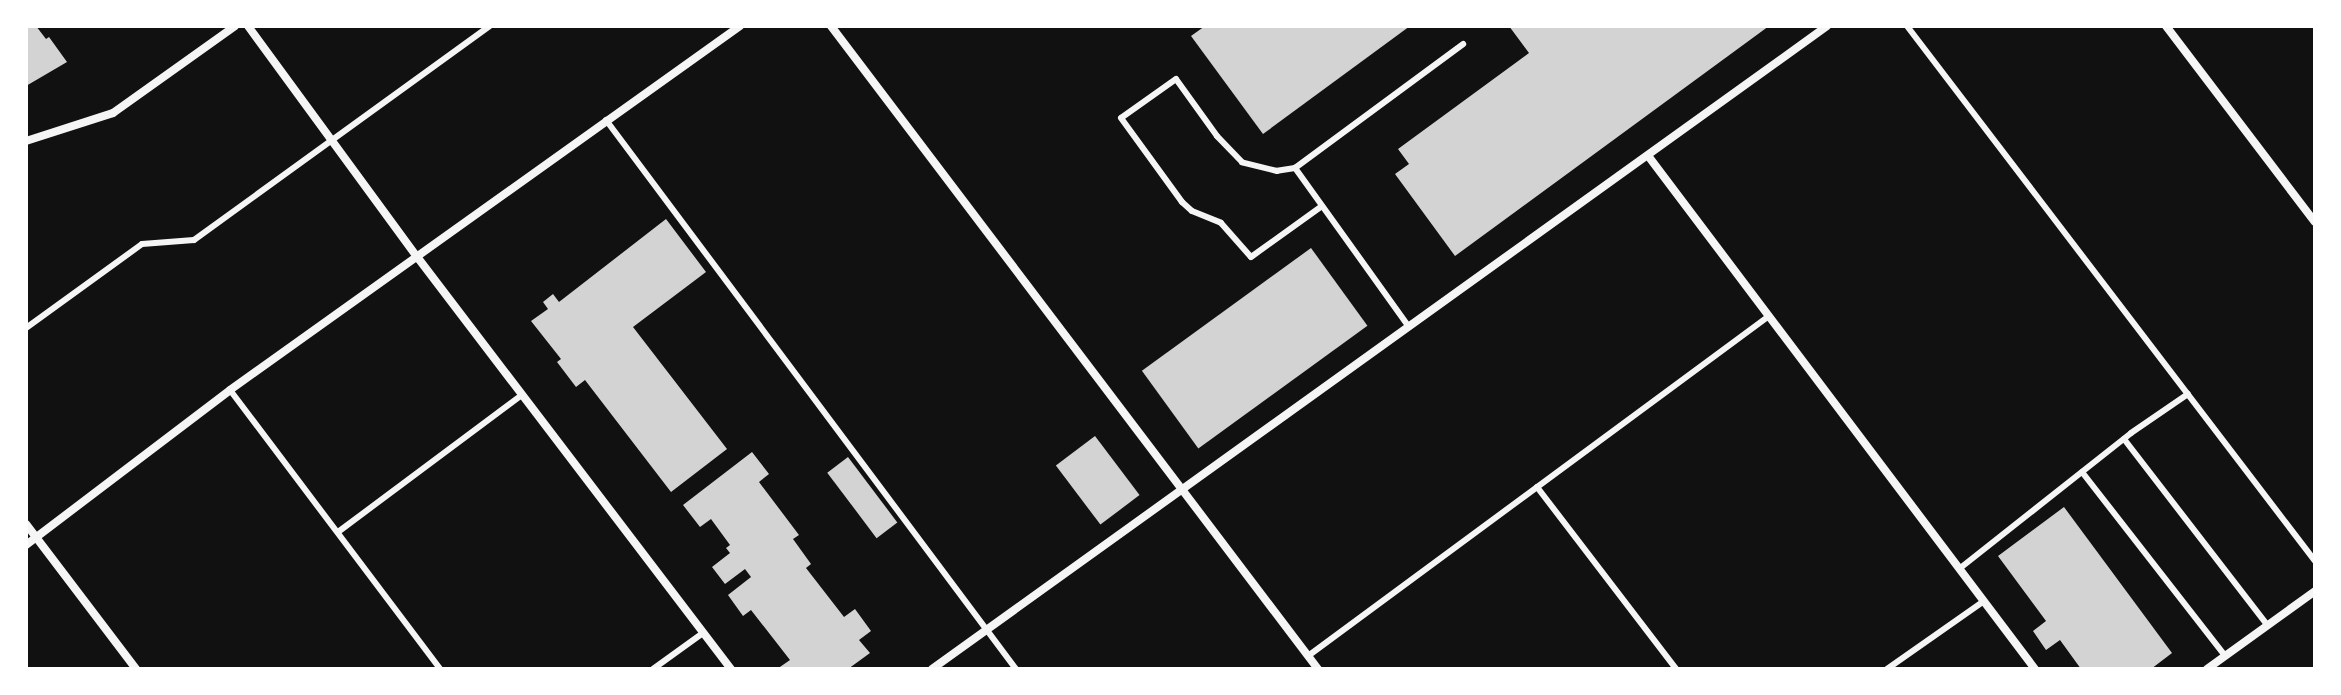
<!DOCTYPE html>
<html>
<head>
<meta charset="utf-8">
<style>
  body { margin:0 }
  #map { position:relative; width:2341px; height:695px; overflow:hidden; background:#111; font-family:Poppins,sans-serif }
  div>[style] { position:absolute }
  .building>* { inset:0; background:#d3d3d3; transform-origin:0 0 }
  .service>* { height:6px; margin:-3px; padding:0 3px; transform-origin:3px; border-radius:3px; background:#f5f5f5 }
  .minor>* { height:8px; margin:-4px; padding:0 4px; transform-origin:4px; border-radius:4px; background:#f5f5f5 }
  span { translate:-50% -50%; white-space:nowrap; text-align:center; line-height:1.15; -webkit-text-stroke:8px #fff; paint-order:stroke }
  .frame { position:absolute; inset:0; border:28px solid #fff; pointer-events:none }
</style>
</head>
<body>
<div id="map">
  <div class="building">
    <div style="clip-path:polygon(26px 26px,36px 26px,46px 39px,49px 37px,67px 62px,26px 86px)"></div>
    <div style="clip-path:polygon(1205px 26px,1410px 26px,1263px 134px,1191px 36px)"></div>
    <div style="clip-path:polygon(1509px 26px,1769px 26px,1455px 256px,1395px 174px,1409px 164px,1398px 149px,1529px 53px)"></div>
    <div style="clip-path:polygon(666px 219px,706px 272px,633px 327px,727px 449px,671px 492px,585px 380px,576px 387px,557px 362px,561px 359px,531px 321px,548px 309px,543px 302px,553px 294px,559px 302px)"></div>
    <div style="left:1311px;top:248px;width:96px;height:209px;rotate:54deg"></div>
    <div style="left:1095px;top:436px;width:74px;height:49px;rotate:53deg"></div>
    <div style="clip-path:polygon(752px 452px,769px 474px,759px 482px,799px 535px,793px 539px,811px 564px,806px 568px,844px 617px,855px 609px,871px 631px,859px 640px,870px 653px,848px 669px,777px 669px,790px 660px,751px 610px,743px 616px,728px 595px,751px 577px,745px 569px,725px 584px,712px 567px,730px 553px,726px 548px,730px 545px,711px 519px,700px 527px,683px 505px)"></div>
    <div style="left:848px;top:457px;width:82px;height:26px;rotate:53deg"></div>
    <div style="clip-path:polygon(2064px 507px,2172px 653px,2151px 669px,2081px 669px,2060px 640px,2046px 650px,2033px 631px,2046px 621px,1998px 556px)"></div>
  </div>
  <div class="service">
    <div style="left:1907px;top:26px;width:673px;rotate:52.67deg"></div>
    <div style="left:606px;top:120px;width:685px;rotate:53.25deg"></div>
    <div style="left:1295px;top:168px;width:18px;rotate:171deg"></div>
    <div style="left:1277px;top:171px;width:36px;rotate:-166deg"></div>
    <div style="left:1242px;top:162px;width:36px;rotate:-134deg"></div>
    <div style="left:1217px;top:136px;width:70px;rotate:-125.7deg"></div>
    <div style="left:1176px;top:79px;width:67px;rotate:144.7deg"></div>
    <div style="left:1121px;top:118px;width:104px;rotate:54deg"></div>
    <div style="left:1182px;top:202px;width:13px;rotate:42deg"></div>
    <div style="left:1192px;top:211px;width:31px;rotate:22deg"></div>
    <div style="left:1221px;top:223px;width:45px;rotate:48.6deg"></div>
    <div style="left:1251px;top:257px;width:87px;rotate:-35.7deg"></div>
    <div style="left:1409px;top:327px;width:196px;rotate:-125.6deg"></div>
    <div style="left:1295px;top:168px;width:209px;rotate:-36.4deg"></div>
    <div style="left:26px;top:328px;width:143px;rotate:-35.9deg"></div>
    <div style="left:142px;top:244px;width:52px;rotate:-4.4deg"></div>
    <div style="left:194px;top:240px;width:365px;rotate:-35.9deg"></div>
    <div style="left:230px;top:390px;width:349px;rotate:53deg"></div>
    <div style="left:2124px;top:439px;width:235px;rotate:52.4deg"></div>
    <div style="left:2082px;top:472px;width:233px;rotate:52.1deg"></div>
    <div style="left:1537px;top:487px;width:229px;rotate:52.6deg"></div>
    <div style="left:338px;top:532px;width:229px;rotate:-36.7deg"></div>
    <div style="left:1959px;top:569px;width:219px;rotate:-38.3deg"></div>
    <div style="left:2131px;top:433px;width:69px;rotate:-34.4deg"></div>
    <div style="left:1308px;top:656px;width:573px;rotate:-36.41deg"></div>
    <div style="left:653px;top:669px;width:62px;rotate:-35.8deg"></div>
    <div style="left:1887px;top:669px;width:118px;rotate:-35deg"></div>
  </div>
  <div class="minor">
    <div style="left:248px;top:26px;width:288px;rotate:53.8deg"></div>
    <div style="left:418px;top:258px;width:517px;rotate:52.71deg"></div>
    <div style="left:831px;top:26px;width:807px;rotate:52.86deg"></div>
    <div style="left:2166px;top:26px;width:246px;rotate:52.8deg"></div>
    <div style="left:26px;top:141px;width:91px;rotate:-17.8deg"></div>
    <div style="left:113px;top:113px;width:150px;rotate:-35.5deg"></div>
    <div style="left:1649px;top:157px;width:641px;rotate:52.99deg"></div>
    <div style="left:26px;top:524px;width:182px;rotate:52.8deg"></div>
    <div style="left:26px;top:545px;width:256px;rotate:-37.2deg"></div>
    <div style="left:230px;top:390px;width:627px;rotate:-35.52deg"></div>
    <div style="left:932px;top:669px;width:1102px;rotate:-35.69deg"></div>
    <div style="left:2207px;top:669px;width:133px;rotate:-35.8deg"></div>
  </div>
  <div class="frame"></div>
</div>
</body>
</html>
